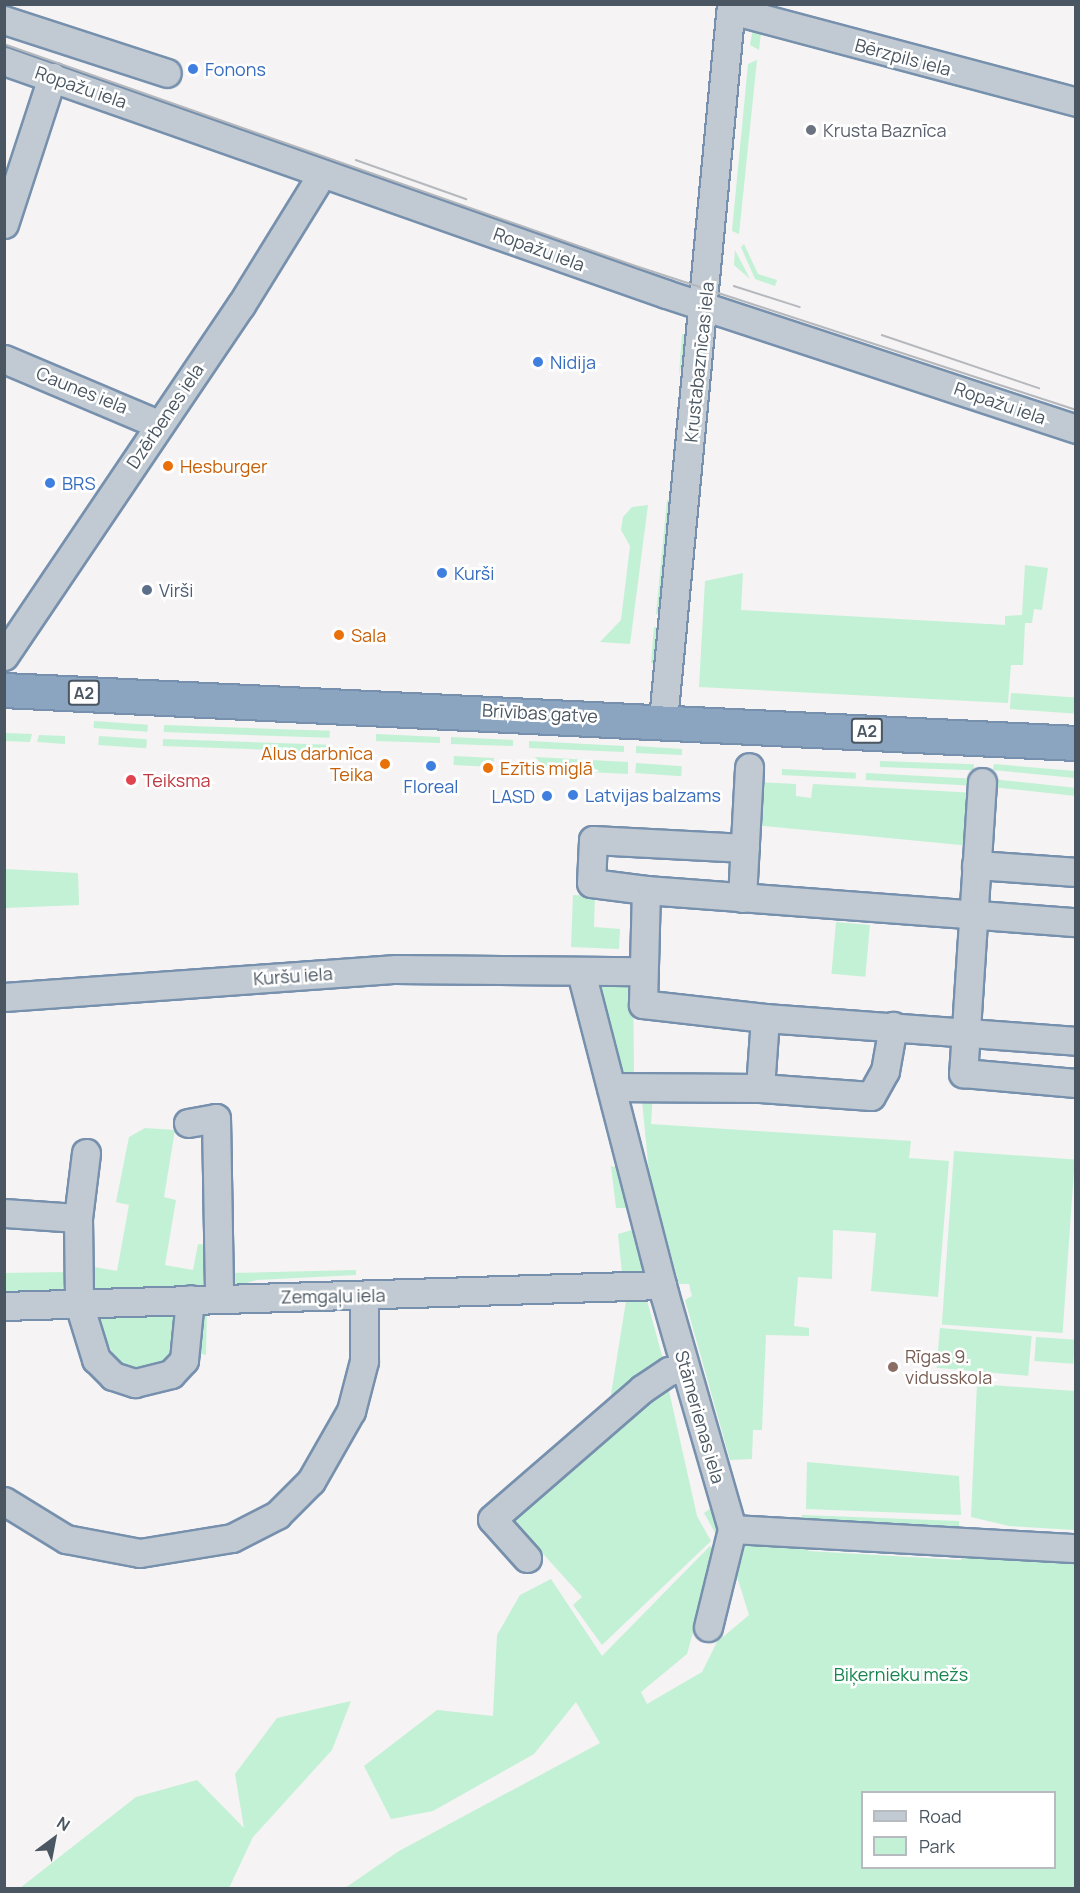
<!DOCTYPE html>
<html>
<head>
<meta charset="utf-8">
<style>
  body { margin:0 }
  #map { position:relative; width:1080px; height:1893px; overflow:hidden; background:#f5f3f3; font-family:Manrope,sans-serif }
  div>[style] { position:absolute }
  .green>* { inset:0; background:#c3f1d5; transform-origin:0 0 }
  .roads { filter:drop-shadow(2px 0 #7690ad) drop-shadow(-2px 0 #7690ad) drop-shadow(0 2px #7690ad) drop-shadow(0 -2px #7690ad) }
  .minor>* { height:27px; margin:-13.5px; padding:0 13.5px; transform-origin:13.5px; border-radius:13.5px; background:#c1cad2 }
  .highway>* { height:33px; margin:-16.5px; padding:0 16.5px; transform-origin:16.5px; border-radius:16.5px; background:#8ba5c1 }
  .tram>* { height:1.5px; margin:-0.75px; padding:0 0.75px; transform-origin:0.75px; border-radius:0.75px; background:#b5b8bd }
  .dots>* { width:16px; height:16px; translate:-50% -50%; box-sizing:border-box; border:3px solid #fff; border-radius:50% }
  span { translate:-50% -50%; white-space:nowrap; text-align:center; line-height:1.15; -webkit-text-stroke:5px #fff; paint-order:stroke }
  .shield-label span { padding:2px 4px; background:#fff; border:2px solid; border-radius:4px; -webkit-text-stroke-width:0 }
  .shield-label { font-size:16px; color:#4a5661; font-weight:700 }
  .street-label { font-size:18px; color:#4a5661 }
  .shop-label { font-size:18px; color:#366cbe }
  .left { translate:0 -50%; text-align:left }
  .right { translate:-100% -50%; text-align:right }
  .worship-label { font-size:18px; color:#5b616d }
  .food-label { font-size:18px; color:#c56008 }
  .service-label { font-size:18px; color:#4e5e75 }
  .health-label { font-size:18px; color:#be3a42 }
  .education-label { font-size:18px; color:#785e54 }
  .park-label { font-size:18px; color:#17864f }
  .frame { position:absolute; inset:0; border:6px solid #4a5661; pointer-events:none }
  .legend { position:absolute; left:861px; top:1791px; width:195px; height:78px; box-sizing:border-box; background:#fff; border:2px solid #b7bbc0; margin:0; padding:8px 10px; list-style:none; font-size:18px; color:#4a5661 }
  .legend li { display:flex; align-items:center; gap:12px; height:30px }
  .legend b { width:30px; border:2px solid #b7bbc0 }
  .north { position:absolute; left:24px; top:1809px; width:60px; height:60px; -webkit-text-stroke:4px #fff; paint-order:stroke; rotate:32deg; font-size:16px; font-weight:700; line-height:24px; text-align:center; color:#4a5661 }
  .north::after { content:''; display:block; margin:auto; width:21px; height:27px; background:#4a5661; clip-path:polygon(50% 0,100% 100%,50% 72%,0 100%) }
</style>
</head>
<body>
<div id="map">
  <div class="green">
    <div style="clip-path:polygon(753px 28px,997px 91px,994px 97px,761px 33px,759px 50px,750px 45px)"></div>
    <div style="clip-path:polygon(757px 60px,739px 234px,732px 231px,748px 64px)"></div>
    <div style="clip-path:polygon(744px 244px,758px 274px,777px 280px,775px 286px,755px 279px,741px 247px)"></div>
    <div style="clip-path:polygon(735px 250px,750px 279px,734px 265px)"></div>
    <div style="clip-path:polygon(682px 334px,687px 335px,679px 376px)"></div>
    <div style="clip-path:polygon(667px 500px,673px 500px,661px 615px,656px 614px)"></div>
    <div style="clip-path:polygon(648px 505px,630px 644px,600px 642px,621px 620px,630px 546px,621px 530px,623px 517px,632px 507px)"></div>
    <div style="clip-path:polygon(1025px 565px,1048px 568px,1042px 610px,1034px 609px,1032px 623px,1025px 623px,1023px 665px,1011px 665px,1008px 703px,699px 687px,705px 581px,743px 573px,741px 610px,1005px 625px,1005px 616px,1022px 615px)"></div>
    <div style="clip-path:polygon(654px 627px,660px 627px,656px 664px,651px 663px)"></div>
    <div style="left:1011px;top:693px;width:64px;height:16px;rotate:4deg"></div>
    <div style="left:94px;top:721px;width:54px;height:7px;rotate:4deg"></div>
    <div style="left:164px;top:725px;width:166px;height:7px;rotate:2deg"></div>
    <div style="clip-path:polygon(4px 733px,5px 733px,32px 734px,30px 742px,5px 741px)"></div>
    <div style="clip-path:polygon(376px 734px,440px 737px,440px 743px,376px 741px)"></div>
    <div style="clip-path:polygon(39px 735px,65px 736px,65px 744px,37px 742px)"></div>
    <div style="left:99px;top:736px;width:48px;height:9px;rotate:4deg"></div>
    <div style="clip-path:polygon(451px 737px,513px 740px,513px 746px,451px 744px)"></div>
    <div style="left:163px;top:739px;width:166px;height:7px;rotate:2deg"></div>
    <div style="clip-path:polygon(529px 741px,624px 746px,624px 752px,529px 748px)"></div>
    <div style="clip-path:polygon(636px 746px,682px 749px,682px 755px,636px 753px)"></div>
    <div style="left:454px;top:756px;width:40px;height:9px;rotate:3deg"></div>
    <div style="clip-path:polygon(535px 757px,628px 762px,628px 774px,547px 770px)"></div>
    <div style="left:880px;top:761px;width:94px;height:6px;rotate:2deg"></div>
    <div style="left:636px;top:763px;width:46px;height:10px;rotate:4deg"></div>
    <div style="clip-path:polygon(994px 764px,1075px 771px,1075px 778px,993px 770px)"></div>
    <div style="left:782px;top:769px;width:74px;height:6px;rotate:3deg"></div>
    <div style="left:866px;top:773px;width:108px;height:7px;rotate:3deg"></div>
    <div style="left:992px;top:779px;width:83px;height:8px;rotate:6deg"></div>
    <div style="clip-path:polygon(756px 782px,796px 784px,796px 796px,811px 798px,813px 784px,976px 793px,971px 846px,753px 825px)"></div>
    <div style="clip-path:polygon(5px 869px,78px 873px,79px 905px,5px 908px)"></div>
    <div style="clip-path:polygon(573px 895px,595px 896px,594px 927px,620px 929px,619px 949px,571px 947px)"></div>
    <div style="left:836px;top:922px;width:34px;height:52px;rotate:5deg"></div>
    <div style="clip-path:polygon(633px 975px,634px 1074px,618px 1074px,593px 989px,599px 980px)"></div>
    <div style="clip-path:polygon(641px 1090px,653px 1092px,651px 1124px,911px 1141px,909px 1158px,949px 1161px,938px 1297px,871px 1291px,876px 1233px,833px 1230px,832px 1279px,798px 1277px,794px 1326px,809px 1328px,809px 1336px,766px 1335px,762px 1430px,753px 1430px,752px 1459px,730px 1460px,685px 1300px,692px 1296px,689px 1284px,679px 1284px,649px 1173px)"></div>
    <div style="clip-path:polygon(145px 1128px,175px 1130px,164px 1197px,176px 1200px,165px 1265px,193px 1270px,198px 1244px,211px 1245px,210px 1282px,204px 1288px,91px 1290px,89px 1266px,117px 1271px,129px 1205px,116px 1202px,129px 1137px)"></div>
    <div style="left:954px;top:1151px;width:121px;height:174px;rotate:4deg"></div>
    <div style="clip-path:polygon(611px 1166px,619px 1168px,630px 1208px,616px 1208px)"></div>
    <div style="clip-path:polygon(635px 1229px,644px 1271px,622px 1273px,618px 1234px)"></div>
    <div style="clip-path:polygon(356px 1270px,356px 1275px,257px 1280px,232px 1287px,231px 1273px)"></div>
    <div style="clip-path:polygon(67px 1272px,62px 1290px,5px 1292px,4px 1273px)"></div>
    <div style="clip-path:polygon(645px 1293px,664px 1363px,609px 1407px,627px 1295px)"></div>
    <div style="clip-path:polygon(183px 1308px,172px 1367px,130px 1370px,114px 1355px,92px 1316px)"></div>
    <div style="clip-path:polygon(207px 1309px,206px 1355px,192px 1352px,196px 1315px)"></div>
    <div style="left:940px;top:1328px;width:92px;height:40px;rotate:5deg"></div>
    <div style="left:1036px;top:1337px;width:39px;height:24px;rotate:4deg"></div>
    <div style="clip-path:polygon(667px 1382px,697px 1516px,711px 1541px,602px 1645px,573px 1605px,582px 1597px,510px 1517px)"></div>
    <div style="clip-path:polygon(977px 1384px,1075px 1391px,1075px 1530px,1009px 1526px,971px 1517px)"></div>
    <div style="clip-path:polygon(807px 1462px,959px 1476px,961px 1515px,806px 1509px)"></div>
    <div style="clip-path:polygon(715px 1505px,723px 1532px,718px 1538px,704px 1513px)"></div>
    <div style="clip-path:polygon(802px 1515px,959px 1521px,959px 1527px,951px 1532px,803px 1524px)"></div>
    <div style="clip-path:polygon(evenodd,754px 1538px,807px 1540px,808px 1551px,961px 1560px,962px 1549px,1075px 1557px,1075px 1888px,345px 1888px,399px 1851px,600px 1743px,576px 1702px,534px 1754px,433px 1811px,391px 1819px,364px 1766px,437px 1710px,493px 1716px,497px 1635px,520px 1595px,551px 1579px,602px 1656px,710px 1546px,716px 1549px,687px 1654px,641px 1692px,647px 1704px,702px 1672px,717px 1642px,749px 1615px,734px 1567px,742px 1545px,754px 1538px,862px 1792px,1054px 1792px,1054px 1868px,862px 1868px,862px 1792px)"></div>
    <div style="clip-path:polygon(351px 1701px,332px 1750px,253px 1837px,229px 1888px,20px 1888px,136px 1797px,197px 1780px,244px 1828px,235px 1774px,277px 1718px)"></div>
  </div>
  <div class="roads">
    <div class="minor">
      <div style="left:731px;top:10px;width:357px;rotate:14.9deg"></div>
      <div style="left:4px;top:20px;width:171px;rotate:18deg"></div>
      <div style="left:4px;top:61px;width:702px;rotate:19.39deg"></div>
      <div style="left:666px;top:294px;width:432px;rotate:18.2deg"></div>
      <div style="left:4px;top:224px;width:155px;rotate:-71.9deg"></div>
      <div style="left:4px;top:359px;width:167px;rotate:22.9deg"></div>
      <div style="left:4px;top:656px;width:424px;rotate:-56deg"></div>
      <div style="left:241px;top:305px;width:154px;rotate:-58.3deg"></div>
      <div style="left:663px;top:720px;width:719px;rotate:-84.57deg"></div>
      <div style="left:982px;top:782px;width:292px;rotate:93.7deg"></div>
      <div style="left:963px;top:1073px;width:113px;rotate:5.1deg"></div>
      <div style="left:976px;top:865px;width:100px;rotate:4deg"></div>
      <div style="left:646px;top:890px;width:55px;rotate:-172.7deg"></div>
      <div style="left:591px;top:883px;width:43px;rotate:-87.3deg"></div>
      <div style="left:593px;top:840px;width:152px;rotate:3deg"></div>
      <div style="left:742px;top:898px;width:131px;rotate:-86.9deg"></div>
      <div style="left:581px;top:972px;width:332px;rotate:75.5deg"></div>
      <div style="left:664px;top:1293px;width:246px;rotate:73.9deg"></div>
      <div style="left:4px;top:997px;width:393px;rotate:-4.1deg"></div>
      <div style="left:396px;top:969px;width:244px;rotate:0.5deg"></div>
      <div style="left:765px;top:1018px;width:312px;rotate:4.2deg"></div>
      <div style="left:611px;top:1087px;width:149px;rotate:0.4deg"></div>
      <div style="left:760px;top:1088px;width:70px;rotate:-85.9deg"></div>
      <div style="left:765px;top:1018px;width:123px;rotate:-173.5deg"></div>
      <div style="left:643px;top:1004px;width:114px;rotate:-88.5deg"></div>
      <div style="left:646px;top:890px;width:431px;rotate:4.3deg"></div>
      <div style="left:760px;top:1088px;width:111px;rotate:4.1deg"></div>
      <div style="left:871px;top:1096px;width:29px;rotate:-61deg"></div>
      <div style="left:885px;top:1071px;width:46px;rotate:-79.9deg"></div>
      <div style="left:188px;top:1123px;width:28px;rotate:-10deg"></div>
      <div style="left:216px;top:1118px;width:180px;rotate:89deg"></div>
      <div style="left:86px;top:1153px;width:65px;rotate:97deg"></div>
      <div style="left:78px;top:1218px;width:86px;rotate:89.3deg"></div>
      <div style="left:79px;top:1304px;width:58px;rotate:72.8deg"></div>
      <div style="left:96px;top:1359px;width:24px;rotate:45deg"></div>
      <div style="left:113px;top:1376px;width:23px;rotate:18deg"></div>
      <div style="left:135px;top:1383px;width:37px;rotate:-14deg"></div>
      <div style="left:171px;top:1374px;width:19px;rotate:-47deg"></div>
      <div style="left:184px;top:1360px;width:61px;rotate:-84.4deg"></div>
      <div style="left:4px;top:1213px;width:74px;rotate:3.9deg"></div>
      <div style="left:4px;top:1306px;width:658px;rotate:-1.83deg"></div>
      <div style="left:4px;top:1501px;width:73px;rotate:31.5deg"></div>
      <div style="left:66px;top:1539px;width:75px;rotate:10.7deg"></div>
      <div style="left:140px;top:1553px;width:93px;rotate:-9.3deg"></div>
      <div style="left:232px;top:1538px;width:51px;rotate:-27.1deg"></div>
      <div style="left:277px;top:1515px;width:48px;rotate:-45deg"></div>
      <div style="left:311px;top:1481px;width:81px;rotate:-60.3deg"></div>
      <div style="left:351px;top:1411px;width:52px;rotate:-75.4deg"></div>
      <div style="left:364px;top:1361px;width:66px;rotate:-90deg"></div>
      <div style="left:732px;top:1529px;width:345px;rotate:3.2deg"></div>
      <div style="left:527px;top:1558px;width:52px;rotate:-131.9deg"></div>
      <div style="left:492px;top:1519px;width:198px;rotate:-40.9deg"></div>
      <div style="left:642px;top:1389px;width:32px;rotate:-34deg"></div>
      <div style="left:669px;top:1371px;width:16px;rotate:-11deg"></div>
      <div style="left:708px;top:1627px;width:101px;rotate:-76.2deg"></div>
    </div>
    <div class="highway">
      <div style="left:4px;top:690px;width:1073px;rotate:2.83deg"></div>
    </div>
  </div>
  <div class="tram">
    <div style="left:4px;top:44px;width:670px;rotate:19.35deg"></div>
    <div style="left:636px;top:266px;width:463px;rotate:18.1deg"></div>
    <div style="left:356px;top:160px;width:117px;rotate:19.5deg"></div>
    <div style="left:734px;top:286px;width:69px;rotate:17.7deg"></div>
    <div style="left:882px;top:335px;width:166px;rotate:18.7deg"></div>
  </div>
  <div class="dots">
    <div style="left:193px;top:69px;background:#3f7fe0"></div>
    <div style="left:811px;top:130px;background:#6b7280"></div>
    <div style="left:538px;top:362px;background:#3f7fe0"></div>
    <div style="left:168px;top:466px;background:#e8710a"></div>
    <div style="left:50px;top:483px;background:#3f7fe0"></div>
    <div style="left:442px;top:573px;background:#3f7fe0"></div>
    <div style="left:147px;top:590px;background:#5c6f8a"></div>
    <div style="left:339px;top:635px;background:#e8710a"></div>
    <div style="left:385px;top:764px;background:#e8710a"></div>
    <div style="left:431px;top:766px;background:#3f7fe0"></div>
    <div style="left:488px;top:768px;background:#e8710a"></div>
    <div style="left:131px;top:780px;background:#e0444e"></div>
    <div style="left:573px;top:795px;background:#3f7fe0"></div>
    <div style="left:547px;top:796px;background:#3f7fe0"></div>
    <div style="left:893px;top:1367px;background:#8d6e63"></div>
  </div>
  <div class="shield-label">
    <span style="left:84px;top:693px">A2</span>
    <span style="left:867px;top:731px">A2</span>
  </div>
  <div class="street-label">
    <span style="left:903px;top:57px;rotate:15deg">Bērzpils iela</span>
    <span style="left:81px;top:87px;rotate:19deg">Ropažu iela</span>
    <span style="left:539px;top:249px;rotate:20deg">Ropažu iela</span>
    <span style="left:699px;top:362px;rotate:-84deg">Krustabaznīcas iela</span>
    <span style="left:82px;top:390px;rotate:22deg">Caunes iela</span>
    <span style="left:1000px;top:403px;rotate:19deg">Ropažu iela</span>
    <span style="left:165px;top:416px;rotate:-56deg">Dzērbenes iela</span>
    <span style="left:540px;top:713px;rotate:3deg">Brīvības gatve</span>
    <span style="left:293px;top:976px;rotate:-4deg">Kuršu iela</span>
    <span style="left:333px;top:1296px;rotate:-1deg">Zemgaļu iela</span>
    <span style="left:700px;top:1417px;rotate:74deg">Stāmerienas iela</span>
  </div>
  <div class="shop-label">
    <span class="left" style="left:205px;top:69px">Fonons</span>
    <span class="left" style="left:550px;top:362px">Nidija</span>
    <span class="left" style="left:62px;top:483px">BRS</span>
    <span class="left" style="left:454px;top:573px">Kurši</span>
    <span style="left:431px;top:786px">Floreal</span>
    <span class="left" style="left:585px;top:795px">Latvijas balzams</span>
    <span class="right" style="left:535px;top:796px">LASD</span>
  </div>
  <div class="worship-label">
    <span class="left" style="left:823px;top:130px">Krusta Baznīca</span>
  </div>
  <div class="food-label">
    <span class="left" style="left:180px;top:466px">Hesburger</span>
    <span class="left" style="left:351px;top:635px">Sala</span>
    <span class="right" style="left:373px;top:764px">Alus darbnīca<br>Teika</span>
    <span class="left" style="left:500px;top:768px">Ezītis miglā</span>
  </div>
  <div class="service-label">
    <span class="left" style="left:159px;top:590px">Virši</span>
  </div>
  <div class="health-label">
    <span class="left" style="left:143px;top:780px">Teiksma</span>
  </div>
  <div class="education-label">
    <span class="left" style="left:905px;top:1367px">Rīgas 9.<br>vidusskola</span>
  </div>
  <div class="park-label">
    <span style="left:901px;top:1674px">Biķernieku mežs</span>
  </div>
  <div class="frame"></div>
  <ul class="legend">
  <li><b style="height:8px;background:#c1cad2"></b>Road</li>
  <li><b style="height:16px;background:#c3f1d5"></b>Park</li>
  </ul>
  <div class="north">N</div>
</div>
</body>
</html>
